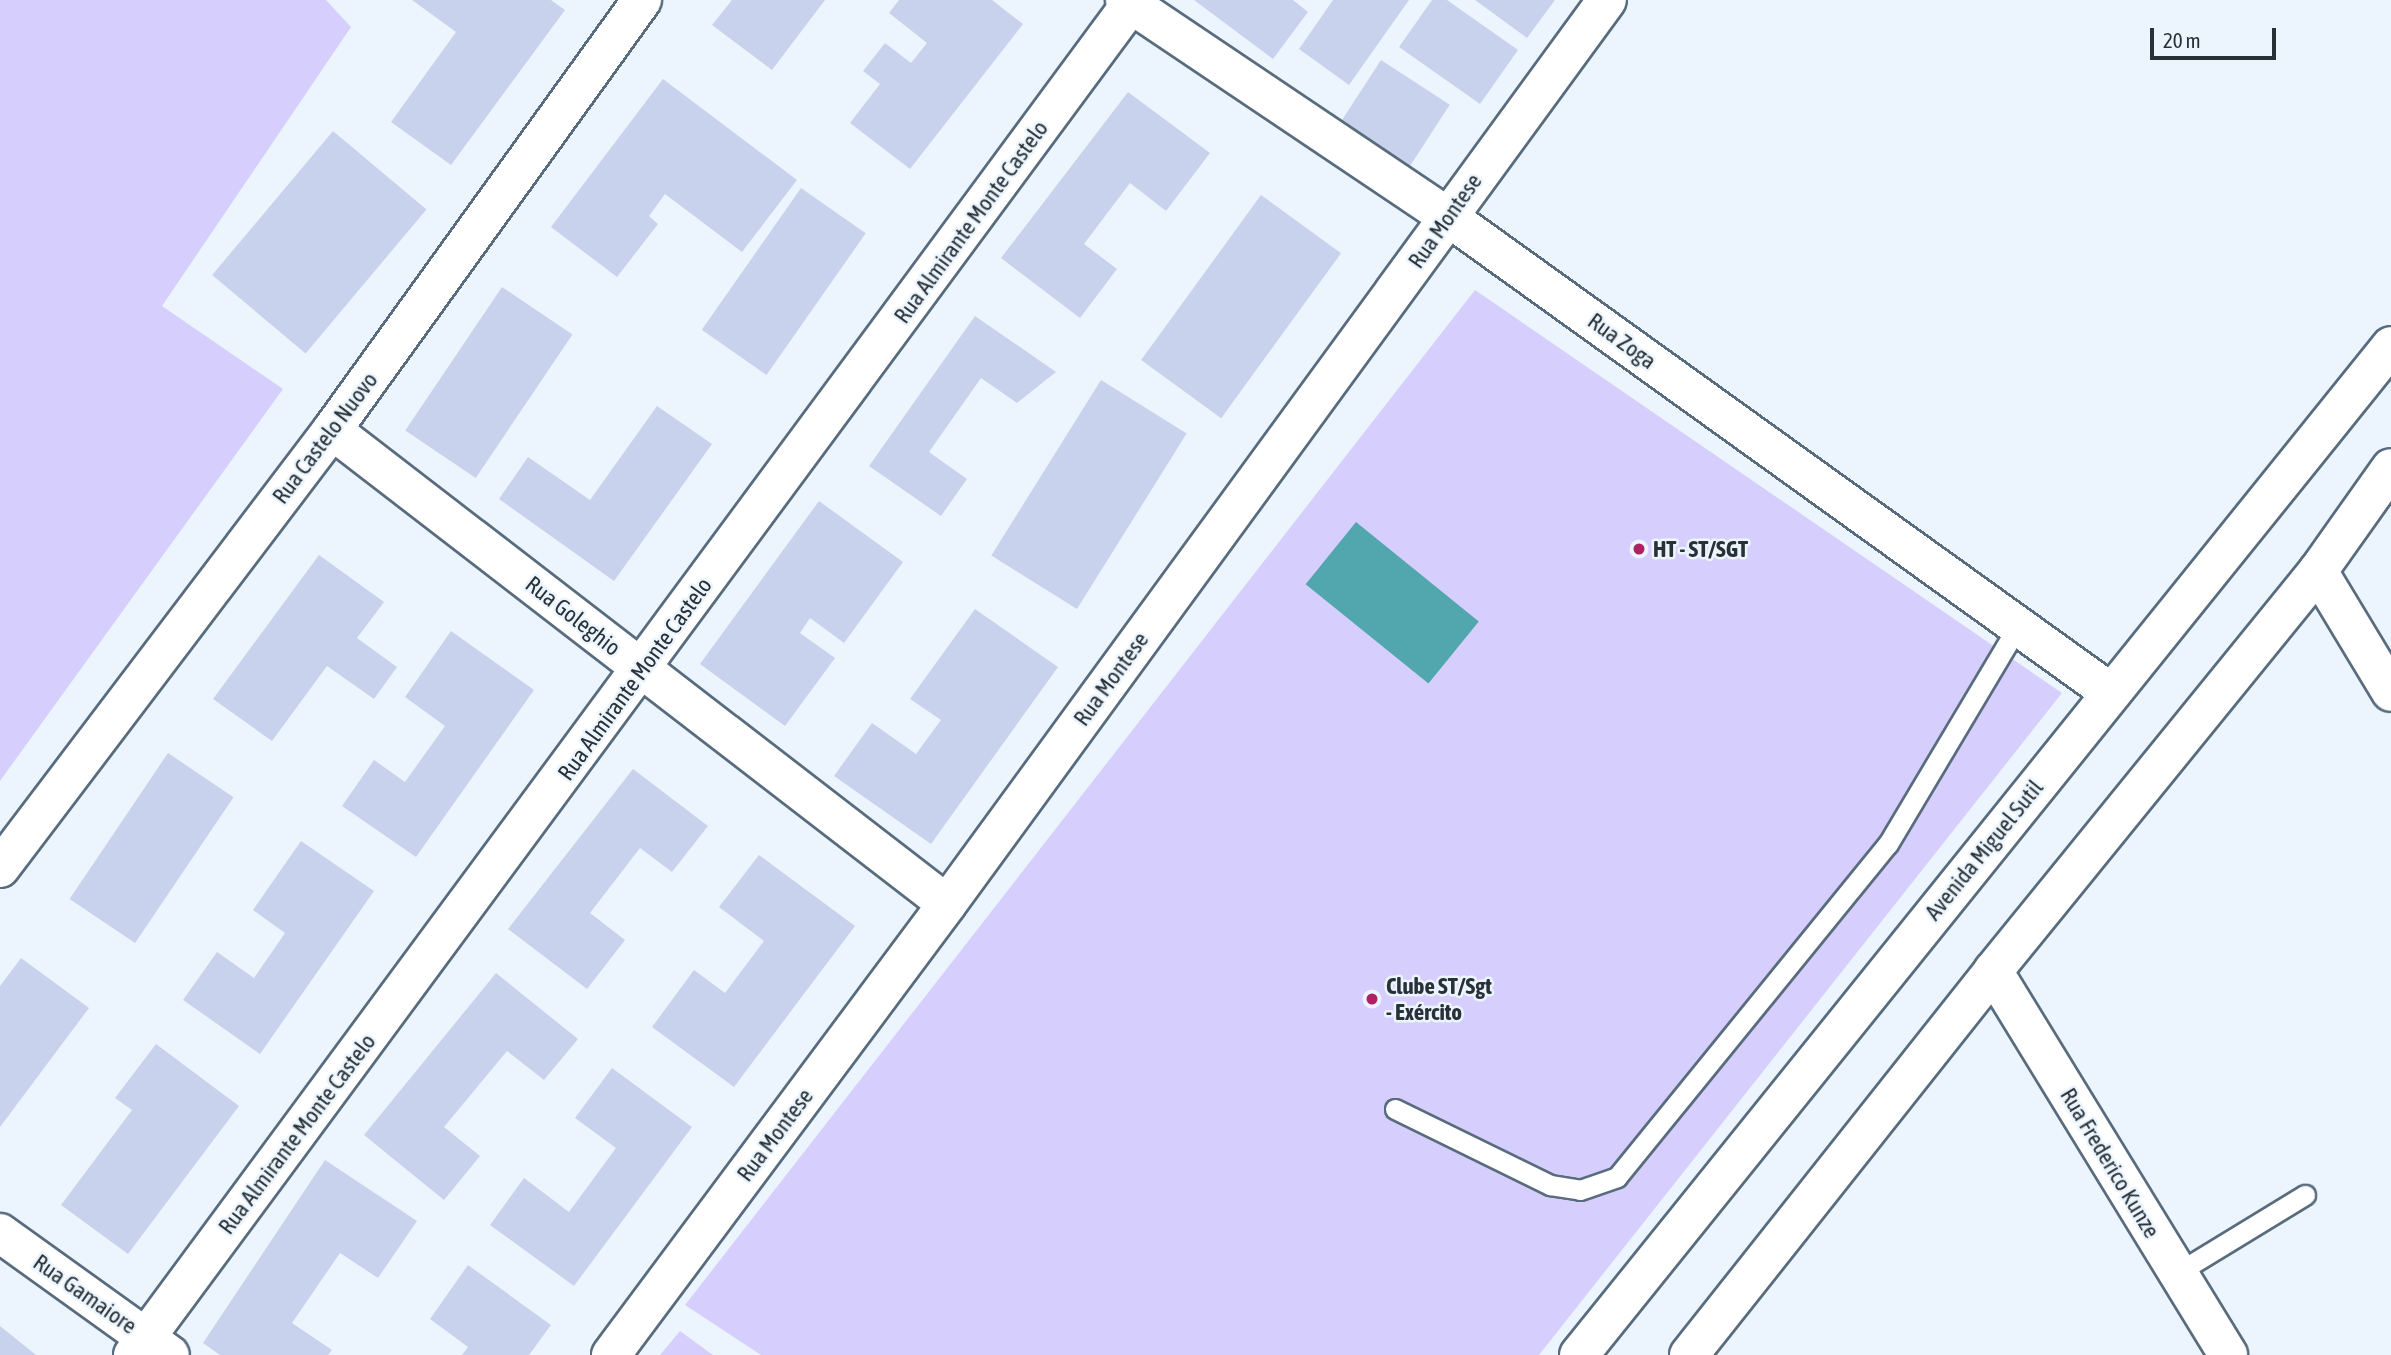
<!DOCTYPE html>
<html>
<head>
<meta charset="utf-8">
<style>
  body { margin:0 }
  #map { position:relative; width:2391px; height:1355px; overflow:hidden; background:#ecf5fd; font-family:"Asap Condensed",sans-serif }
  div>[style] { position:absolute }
  .green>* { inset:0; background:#d6cffe }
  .water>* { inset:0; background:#52a6ad; transform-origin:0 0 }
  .building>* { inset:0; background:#c9d2ec; transform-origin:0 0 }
  .roads { filter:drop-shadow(2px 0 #586c7e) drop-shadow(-2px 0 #586c7e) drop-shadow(0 2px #586c7e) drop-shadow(0 -2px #586c7e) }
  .lane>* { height:19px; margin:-9.5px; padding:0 9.5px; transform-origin:9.5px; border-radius:9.5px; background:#fff }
  .street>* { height:38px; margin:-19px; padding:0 19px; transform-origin:19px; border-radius:19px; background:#fff }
  .highway>* { height:38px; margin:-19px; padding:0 19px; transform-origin:19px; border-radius:19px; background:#fff }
  .dots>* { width:19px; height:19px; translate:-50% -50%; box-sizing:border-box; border:4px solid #ecf5fd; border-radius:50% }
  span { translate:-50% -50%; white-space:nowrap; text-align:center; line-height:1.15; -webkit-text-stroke:5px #ecf5fd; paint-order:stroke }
  .street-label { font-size:23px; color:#283038 }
  .poi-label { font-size:23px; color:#283038; font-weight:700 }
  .left { translate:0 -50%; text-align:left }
  .scale { position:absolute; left:2150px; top:28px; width:126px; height:32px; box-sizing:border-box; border:4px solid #283038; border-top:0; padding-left:9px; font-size:21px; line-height:24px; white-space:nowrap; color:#283038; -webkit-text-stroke:5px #ecf5fd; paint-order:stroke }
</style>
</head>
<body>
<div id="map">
  <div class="green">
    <div style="clip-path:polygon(0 0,326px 0,351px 27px,162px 306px,283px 389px,0 781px)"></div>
    <div style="clip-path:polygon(1475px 290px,2062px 693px,1539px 1355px,761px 1355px,685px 1305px)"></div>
    <div style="clip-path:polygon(680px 1331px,713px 1355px,660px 1355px)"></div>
  </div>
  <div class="water">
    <div style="left:1356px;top:522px;width:158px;height:80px;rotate:39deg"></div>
  </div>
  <div class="building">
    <div style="clip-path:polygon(412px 0,551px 0,565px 10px,451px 165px,391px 122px,456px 32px)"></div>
    <div style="clip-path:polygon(732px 0,825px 0,772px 70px,712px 25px)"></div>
    <div style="clip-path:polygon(899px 0,992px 0,1023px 24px,910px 169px,850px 123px,880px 84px,863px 71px,885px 43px,911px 63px,927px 43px,889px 13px)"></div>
    <div style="clip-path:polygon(1194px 0,1293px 0,1308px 12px,1273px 59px)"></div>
    <div style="clip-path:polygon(1333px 0,1409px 0,1349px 85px,1299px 49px)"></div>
    <div style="clip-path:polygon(1432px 0,1447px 0,1518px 50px,1480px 104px,1399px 47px)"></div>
    <div style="clip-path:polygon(1475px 0,1555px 0,1527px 38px)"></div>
    <div style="left:1381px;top:60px;width:82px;height:76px;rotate:33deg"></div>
    <div style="clip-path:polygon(663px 79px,797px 180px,742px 252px,665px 194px,649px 216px,658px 224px,617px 277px,551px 227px)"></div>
    <div style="clip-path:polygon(1128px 92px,1210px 153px,1166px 211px,1130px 183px,1084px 244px,1117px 269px,1080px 318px,1001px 258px)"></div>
    <div style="left:333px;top:131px;width:122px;height:188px;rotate:40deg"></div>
    <div style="left:801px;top:188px;width:79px;height:173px;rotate:35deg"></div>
    <div style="left:1261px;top:195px;width:99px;height:204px;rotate:36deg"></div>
    <div style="left:502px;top:287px;width:85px;height:173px;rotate:34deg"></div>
    <div style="clip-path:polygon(975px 316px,1056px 372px,1017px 403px,981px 378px,929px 452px,967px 479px,941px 516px,869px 466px)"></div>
    <div style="left:1101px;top:380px;width:101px;height:207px;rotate:32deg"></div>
    <div style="clip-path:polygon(657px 406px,712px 444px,614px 581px,499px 499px,528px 457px,590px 500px)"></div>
    <div style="clip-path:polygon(819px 501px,903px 562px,844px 643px,810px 618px,800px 633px,835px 658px,785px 726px,700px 664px)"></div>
    <div style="clip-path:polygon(319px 555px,384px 602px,357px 638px,397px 667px,374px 699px,327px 666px,272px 741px,213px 699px)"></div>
    <div style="clip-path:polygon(975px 609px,1058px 667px,931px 844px,834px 776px,872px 723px,916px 754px,941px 720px,910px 699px)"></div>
    <div style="clip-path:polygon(451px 631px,534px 690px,416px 857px,342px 806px,374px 760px,405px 782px,445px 726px,405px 697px)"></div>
    <div style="left:168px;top:753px;width:79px;height:176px;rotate:34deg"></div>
    <div style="clip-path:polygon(633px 769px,708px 826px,672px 872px,640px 848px,590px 913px,625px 940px,587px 989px,508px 929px)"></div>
    <div style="clip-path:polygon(301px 841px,374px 891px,260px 1054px,183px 1000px,217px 952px,254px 978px,285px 933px,253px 910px)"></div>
    <div style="clip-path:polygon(759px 855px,855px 926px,734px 1087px,652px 1027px,694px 970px,725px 993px,764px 941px,719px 907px)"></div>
    <div style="clip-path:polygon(21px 958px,89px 1008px,0 1127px,0 986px)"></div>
    <div style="clip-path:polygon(496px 973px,578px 1039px,544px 1080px,507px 1051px,444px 1127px,480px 1156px,444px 1200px,364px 1135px)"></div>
    <div style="clip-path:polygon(156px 1044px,239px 1106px,128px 1254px,61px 1205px,132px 1110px,115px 1098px)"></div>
    <div style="clip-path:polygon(612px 1068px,692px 1127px,574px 1286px,490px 1225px,524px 1178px,569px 1212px,616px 1148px,575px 1118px)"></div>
    <div style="clip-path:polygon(325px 1160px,417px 1221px,378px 1278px,340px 1253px,292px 1323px,332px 1350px,328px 1355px,220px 1355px,203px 1343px)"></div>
    <div style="clip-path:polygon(468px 1265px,551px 1325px,529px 1355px,462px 1355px,468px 1347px,430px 1319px)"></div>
    <div style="clip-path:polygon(0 1326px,36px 1355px,0 1355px)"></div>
  </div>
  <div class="roads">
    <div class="lane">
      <div style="left:1395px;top:1109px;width:173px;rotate:26.1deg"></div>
      <div style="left:1550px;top:1185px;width:30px;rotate:9deg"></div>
      <div style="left:1580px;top:1190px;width:39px;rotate:-19deg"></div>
      <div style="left:1617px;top:1177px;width:429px;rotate:-50.9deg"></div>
      <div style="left:1888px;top:844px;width:254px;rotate:-59.2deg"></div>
      <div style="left:2177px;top:1273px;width:150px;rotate:-31.4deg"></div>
    </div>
    <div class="street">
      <div style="left:1125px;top:0;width:388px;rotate:33.9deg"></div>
      <div style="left:1447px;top:216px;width:818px;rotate:35.69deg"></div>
      <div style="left:332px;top:430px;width:776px;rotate:37.62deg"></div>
      <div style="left:2318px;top:571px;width:141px;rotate:58.9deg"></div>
      <div style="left:0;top:868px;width:550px;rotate:-52.84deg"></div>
      <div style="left:332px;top:430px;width:530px;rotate:-54.21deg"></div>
      <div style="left:1993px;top:971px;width:450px;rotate:58.5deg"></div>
      <div style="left:0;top:1233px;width:209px;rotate:35.7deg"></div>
      <div style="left:133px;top:1355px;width:1685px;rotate:-53.55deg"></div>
      <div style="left:611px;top:1355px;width:562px;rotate:-53.31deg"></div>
      <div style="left:947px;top:904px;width:1119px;rotate:-53.87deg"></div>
    </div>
    <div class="highway">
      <div style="left:1579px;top:1355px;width:1295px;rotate:-51.17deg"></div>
      <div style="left:1689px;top:1355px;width:490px;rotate:-51.6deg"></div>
      <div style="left:1993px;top:971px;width:515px;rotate:-50.91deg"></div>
      <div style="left:2318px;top:571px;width:126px;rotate:-54.7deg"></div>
    </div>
  </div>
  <div class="dots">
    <div style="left:1639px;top:549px;background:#ad2262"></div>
    <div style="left:1372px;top:999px;background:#ad2262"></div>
  </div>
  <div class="street-label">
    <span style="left:1445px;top:221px;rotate:-55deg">Rua Montese</span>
    <span style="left:971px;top:222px;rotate:-54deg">Rua Almirante Monte Castelo</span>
    <span style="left:1622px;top:341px;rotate:36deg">Rua Zoga</span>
    <span style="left:325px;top:438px;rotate:-53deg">Rua Castelo Nuovo</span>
    <span style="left:573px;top:616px;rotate:38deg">Rua Goleghio</span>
    <span style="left:635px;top:679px;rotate:-54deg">Rua Almirante Monte Castelo</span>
    <span style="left:1111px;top:679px;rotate:-54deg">Rua Montese</span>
    <span style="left:1984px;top:850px;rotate:-51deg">Avenida Miguel Sutil</span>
    <span style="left:297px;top:1134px;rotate:-53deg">Rua Almirante Monte Castelo</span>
    <span style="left:775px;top:1135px;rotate:-53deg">Rua Montese</span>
    <span style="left:2110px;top:1163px;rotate:59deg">Rua Frederico Kunze</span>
    <span style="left:85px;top:1294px;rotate:35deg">Rua Gamaiore</span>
  </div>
  <div class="poi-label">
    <span class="left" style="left:1653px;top:549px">HT - ST/SGT</span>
    <span class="left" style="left:1386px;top:999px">Clube ST/Sgt<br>- Exército</span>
  </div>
  <div class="scale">20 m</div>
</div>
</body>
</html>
